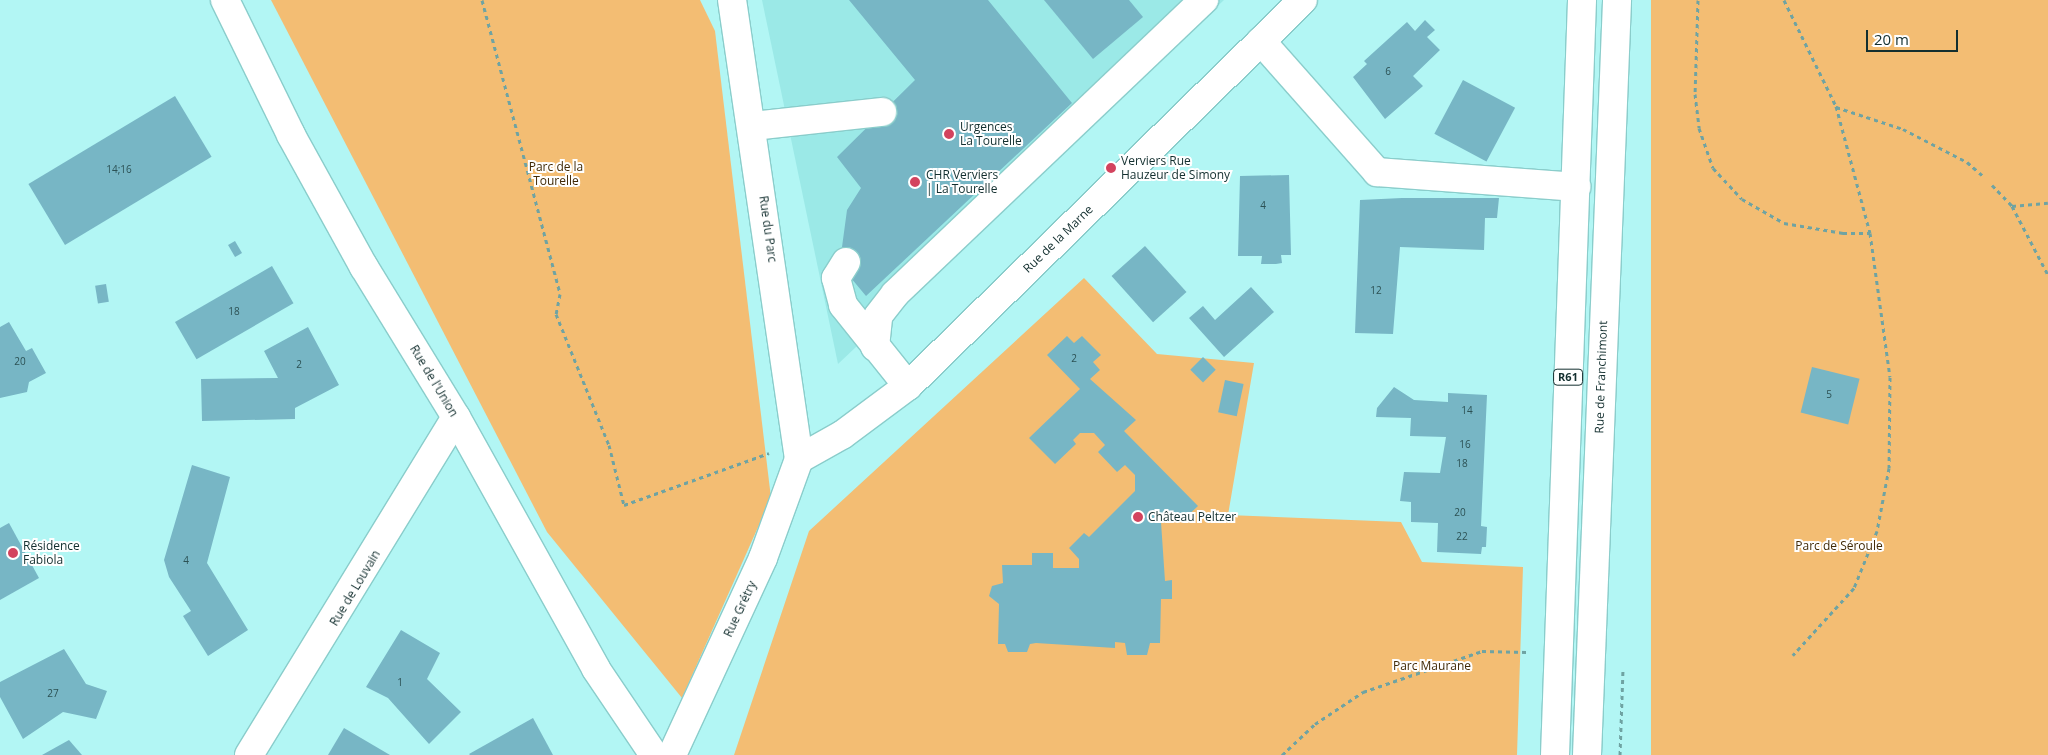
<!DOCTYPE html>
<html>
<head>
<meta charset="utf-8">
<style>
  body { margin:0 }
  #map { position:relative; width:2048px; height:755px; overflow:hidden; background:#b2f6f4; font-family:"Open Sans",sans-serif }
  div>[style] { position:absolute }
  .built>* { inset:0; background:#9be9e7 }
  .green>* { inset:0; background:#f3bd73; transform-origin:0 0 }
  .building>* { inset:0; background:#77b6c5; transform-origin:0 0 }
  .path>* { height:3px; margin-top:-1.5px; transform-origin:0; background:repeating-linear-gradient(90deg,#6fa3a2 0 4px,transparent 0 8px) }
  .roads { filter:drop-shadow(1px 0 #8acdcb) drop-shadow(-1px 0 #8acdcb) drop-shadow(0 1px #8acdcb) drop-shadow(0 -1px #8acdcb) }
  .minor>* { height:28px; margin:-14px; padding:0 14px; transform-origin:14px; border-radius:14px; background:#fff }
  .highway>* { height:28px; margin:-14px; padding:0 14px; transform-origin:14px; border-radius:14px; background:#fff }
  .dots>* { width:14px; height:14px; translate:-50% -50%; box-sizing:border-box; border:2px solid #fff; border-radius:50% }
  span { translate:-50% -50%; white-space:nowrap; text-align:center; line-height:1.15; -webkit-text-stroke:4px #fff; paint-order:stroke }
  .number-label { font-size:10px; color:#2c5154 }
  .number-label span { -webkit-text-stroke-width:0 }
  .shield-label span { padding:1px 4px; background:#fff; border:1px solid; border-radius:4px; -webkit-text-stroke-width:0 }
  .shield-label { font-size:11px; color:#132f2f; font-weight:700 }
  .poi-label { font-size:12px; color:#132f2f }
  .left { translate:0 -50%; text-align:left }
  .park-label { font-size:12px; color:#412a07 }
  .street-label { font-size:12px; color:#132f2f }
  .scale { position:absolute; left:1866px; top:30px; width:92px; height:22px; box-sizing:border-box; border:2px solid #132f2f; border-top:0; padding-left:6px; font-size:15px; line-height:18px; white-space:nowrap; color:#132f2f; -webkit-text-stroke:4px #fff; paint-order:stroke }
</style>
</head>
<body>
<div id="map">
  <div class="built">
    <div style="clip-path:polygon(762px 0,1224px 0,838px 364px)"></div>
  </div>
  <div class="green">
    <div style="clip-path:polygon(271px 0,700px 0,715px 31px,771px 498px,682px 698px,547px 532px)"></div>
    <div style="left:1651px;top:0;width:397px;height:756px"></div>
    <div style="clip-path:polygon(1084px 278px,1157px 354px,1254px 363px,1228px 515px,1401px 522px,1422px 562px,1523px 567px,1517px 755px,734px 755px,809px 531px)"></div>
  </div>
  <div class="building">
    <div style="clip-path:polygon(849px 0,988px 0,1072px 103px,866px 296px,851px 278px,842px 247px,847px 210px,861px 188px,837px 157px,915px 80px)"></div>
    <div style="clip-path:polygon(1044px 0,1129px 0,1143px 17px,1093px 59px)"></div>
    <div style="clip-path:polygon(1425px 20px,1435px 30px,1427px 37px,1440px 50px,1413px 76px,1423px 86px,1385px 119px,1353px 77px,1367px 64px,1364px 61px,1407px 22px,1415px 31px)"></div>
    <div style="left:1463px;top:80px;width:59px;height:61px;rotate:28deg"></div>
    <div style="left:175px;top:96px;width:71px;height:171px;rotate:59deg"></div>
    <div style="clip-path:polygon(1289px 175px,1291px 255px,1281px 255px,1282px 263px,1276px 264px,1261px 264px,1262px 256px,1238px 256px,1240px 176px)"></div>
    <div style="clip-path:polygon(1402px 198px,1499px 198px,1497px 218px,1485px 218px,1484px 250px,1400px 247px,1393px 334px,1355px 333px,1360px 200px)"></div>
    <div style="left:235px;top:241px;width:14px;height:8px;rotate:60deg"></div>
    <div style="left:1145px;top:246px;width:62px;height:45px;rotate:48deg"></div>
    <div style="left:272px;top:266px;width:43px;height:112px;rotate:60deg"></div>
    <div style="left:106px;top:284px;width:18px;height:11px;rotate:81deg"></div>
    <div style="clip-path:polygon(1251px 287px,1274px 312px,1224px 357px,1189px 318px,1203px 306px,1215px 320px)"></div>
    <div style="clip-path:polygon(9px 322px,26px 351px,32px 348px,46px 373px,29px 382px,27px 392px,0 398px,0 327px)"></div>
    <div style="clip-path:polygon(308px 327px,339px 385px,295px 408px,295px 419px,202px 421px,201px 379px,278px 378px,264px 351px)"></div>
    <div style="clip-path:polygon(1067px 336px,1074px 343px,1082px 336px,1101px 355px,1093px 362px,1100px 370px,1090px 379px,1136px 420px,1124px 431px,1198px 506px,1182px 521px,1172px 511px,1161px 522px,1165px 581px,1172px 580px,1172px 599px,1161px 599px,1160px 643px,1150px 643px,1147px 655px,1127px 655px,1125px 643px,1115px 642px,1115px 648px,1036px 643px,1030px 644px,1027px 652px,1008px 652px,1005px 644px,998px 644px,999px 604px,989px 596px,992px 586px,1003px 583px,1002px 565px,1032px 565px,1032px 553px,1053px 553px,1053px 568px,1079px 568px,1079px 559px,1069px 548px,1084px 533px,1089px 537px,1135px 491px,1135px 475px,1125px 465px,1117px 472px,1098px 452px,1105px 445px,1094px 433px,1080px 433px,1073px 440px,1076px 444px,1055px 464px,1029px 438px,1080px 389px,1047px 355px)"></div>
    <div style="left:1203px;top:357px;width:18px;height:18px;rotate:45deg"></div>
    <div style="left:1812px;top:367px;width:49px;height:47px;rotate:14deg"></div>
    <div style="left:1225px;top:380px;width:19px;height:33px;rotate:12deg"></div>
    <div style="clip-path:polygon(1394px 387px,1414px 400px,1448px 402px,1448px 393px,1487px 395px,1481px 526px,1487px 527px,1486px 547px,1482px 547px,1481px 554px,1437px 552px,1438px 523px,1411px 522px,1411px 502px,1400px 501px,1404px 472px,1440px 473px,1446px 437px,1410px 436px,1411px 418px,1376px 417px,1377px 408px)"></div>
    <div style="clip-path:polygon(192px 465px,230px 477px,207px 563px,248px 630px,208px 656px,183px 616px,191px 611px,169px 577px,164px 560px)"></div>
    <div style="clip-path:polygon(9px 523px,39px 578px,0 600px,0 528px)"></div>
    <div style="clip-path:polygon(401px 630px,440px 653px,427px 679px,461px 712px,429px 744px,388px 698px,366px 687px)"></div>
    <div style="clip-path:polygon(64px 649px,86px 684px,107px 691px,96px 719px,63px 712px,23px 739px,0 697px,0 682px)"></div>
    <div style="clip-path:polygon(533px 718px,553px 755px,470px 755px,469px 754px)"></div>
    <div style="clip-path:polygon(344px 728px,390px 755px,328px 755px)"></div>
    <div style="clip-path:polygon(69px 740px,82px 755px,42px 755px)"></div>
  </div>
  <div class="path">
    <div style="left:482px;top:0;width:304px;rotate:75.1deg"></div>
    <div style="left:560px;top:294px;width:20px;rotate:101deg"></div>
    <div style="left:556px;top:314px;width:141px;rotate:68deg"></div>
    <div style="left:609px;top:445px;width:62px;rotate:76deg"></div>
    <div style="left:624px;top:505px;width:154px;rotate:-19.7deg"></div>
    <div style="left:1698px;top:0;width:94px;rotate:91.8deg"></div>
    <div style="left:1695px;top:94px;width:34px;rotate:83deg"></div>
    <div style="left:1699px;top:128px;width:42px;rotate:70.7deg"></div>
    <div style="left:1713px;top:168px;width:42px;rotate:46.9deg"></div>
    <div style="left:1742px;top:199px;width:48px;rotate:29.7deg"></div>
    <div style="left:1784px;top:223px;width:60px;rotate:9.6deg"></div>
    <div style="left:1843px;top:233px;width:27px"></div>
    <div style="left:1784px;top:0;width:118px;rotate:63.9deg"></div>
    <div style="left:1836px;top:106px;width:131px;rotate:75deg"></div>
    <div style="left:1870px;top:233px;width:145px;rotate:82.1deg"></div>
    <div style="left:1890px;top:377px;width:91px;rotate:90.6deg"></div>
    <div style="left:1889px;top:468px;width:64px;rotate:100.8deg"></div>
    <div style="left:1877px;top:531px;width:61px;rotate:112deg"></div>
    <div style="left:1854px;top:588px;width:91px;rotate:132.3deg"></div>
    <div style="left:1836px;top:107px;width:71px;rotate:18.2deg"></div>
    <div style="left:1903px;top:129px;width:72px;rotate:27.3deg"></div>
    <div style="left:1967px;top:162px;width:23px;rotate:41deg"></div>
    <div style="left:1992px;top:185px;width:29px;rotate:46deg"></div>
    <div style="left:2012px;top:206px;width:78px;rotate:62.4deg"></div>
    <div style="left:2012px;top:206px;width:36px;rotate:-5deg"></div>
    <div style="left:1282px;top:755px;width:45px;rotate:-43.2deg"></div>
    <div style="left:1315px;top:724px;width:58px;rotate:-33.7deg"></div>
    <div style="left:1363px;top:692px;width:126px;rotate:-19deg"></div>
    <div style="left:1482px;top:651px;width:48px;rotate:1.2deg"></div>
    <div style="left:1620px;top:755px;width:85px;rotate:-88deg"></div>
  </div>
  <div class="roads">
    <div class="minor">
      <div style="left:225px;top:0;width:150px;rotate:63.9deg"></div>
      <div style="left:291px;top:135px;width:151px;rotate:61.1deg"></div>
      <div style="left:364px;top:267px;width:176px;rotate:58.5deg"></div>
      <div style="left:456px;top:417px;width:288px;rotate:60.9deg"></div>
      <div style="left:596px;top:669px;width:104px;rotate:56deg"></div>
      <div style="left:1261px;top:41px;width:175px;rotate:48.5deg"></div>
      <div style="left:1377px;top:172px;width:200px;rotate:4.3deg"></div>
      <div style="left:753px;top:126px;width:130px;rotate:-6.2deg"></div>
      <div style="left:846px;top:262px;width:19px;rotate:122deg"></div>
      <div style="left:836px;top:278px;width:28px;rotate:75deg"></div>
      <div style="left:843px;top:305px;width:104px;rotate:51.3deg"></div>
      <div style="left:875px;top:347px;width:31px;rotate:-84deg"></div>
      <div style="left:878px;top:316px;width:28px;rotate:-52deg"></div>
      <div style="left:895px;top:294px;width:427px;rotate:-43.6deg"></div>
      <div style="left:799px;top:459px;width:49px;rotate:-29.2deg"></div>
      <div style="left:842px;top:435px;width:82px;rotate:-36.6deg"></div>
      <div style="left:908px;top:386px;width:552px;rotate:-44.34deg"></div>
      <div style="left:249px;top:755px;width:396px;rotate:-58.5deg"></div>
      <div style="left:672px;top:755px;width:217px;rotate:-65.2deg"></div>
      <div style="left:763px;top:558px;width:105px;rotate:-70deg"></div>
      <div style="left:799px;top:459px;width:464px;rotate:-98.3deg"></div>
    </div>
    <div class="highway">
      <div style="left:1555px;top:755px;width:755px;rotate:-87.95deg"></div>
      <div style="left:1587px;top:755px;width:756px;rotate:-87.72deg"></div>
    </div>
  </div>
  <div class="dots">
    <div style="left:949px;top:134px;background:#d3435e"></div>
    <div style="left:1111px;top:168px;background:#d3435e"></div>
    <div style="left:915px;top:182px;background:#d3435e"></div>
    <div style="left:1138px;top:517px;background:#d3435e"></div>
    <div style="left:13px;top:553px;background:#d3435e"></div>
  </div>
  <div class="number-label">
    <span style="left:1388px;top:72px">6</span>
    <span style="left:119px;top:170px">14;16</span>
    <span style="left:1263px;top:206px">4</span>
    <span style="left:1376px;top:291px">12</span>
    <span style="left:234px;top:312px">18</span>
    <span style="left:1074px;top:359px">2</span>
    <span style="left:20px;top:362px">20</span>
    <span style="left:299px;top:365px">2</span>
    <span style="left:1829px;top:395px">5</span>
    <span style="left:1467px;top:411px">14</span>
    <span style="left:1465px;top:445px">16</span>
    <span style="left:1462px;top:464px">18</span>
    <span style="left:1460px;top:513px">20</span>
    <span style="left:1462px;top:537px">22</span>
    <span style="left:186px;top:561px">4</span>
    <span style="left:400px;top:683px">1</span>
    <span style="left:53px;top:694px">27</span>
  </div>
  <div class="shield-label">
    <span style="left:1568px;top:377px">R61</span>
  </div>
  <div class="poi-label">
    <span class="left" style="left:960px;top:134px">Urgences<br>La Tourelle</span>
    <span class="left" style="left:1121px;top:168px">Verviers Rue<br>Hauzeur de Simony</span>
    <span class="left" style="left:926px;top:182px">CHR Verviers<br>| La Tourelle</span>
    <span class="left" style="left:1148px;top:517px">Château Peltzer</span>
    <span class="left" style="left:23px;top:553px">Résidence<br>Fabiola</span>
  </div>
  <div class="park-label">
    <span style="left:556px;top:174px">Parc de la<br>Tourelle</span>
    <span style="left:1839px;top:546px">Parc de Séroule</span>
    <span style="left:1432px;top:666px">Parc Maurane</span>
  </div>
  <div class="street-label">
    <span style="left:768px;top:229px;rotate:82deg">Rue du Parc</span>
    <span style="left:1058px;top:239px;rotate:-44deg">Rue de la Marne</span>
    <span style="left:1601px;top:377px;rotate:-88deg">Rue de Franchimont</span>
    <span style="left:434px;top:381px;rotate:59deg">Rue de l'Union</span>
    <span style="left:355px;top:588px;rotate:-59deg">Rue de Louvain</span>
    <span style="left:740px;top:609px;rotate:-65deg">Rue Grétry</span>
  </div>
  <div class="scale">20 m</div>
</div>
</body>
</html>
